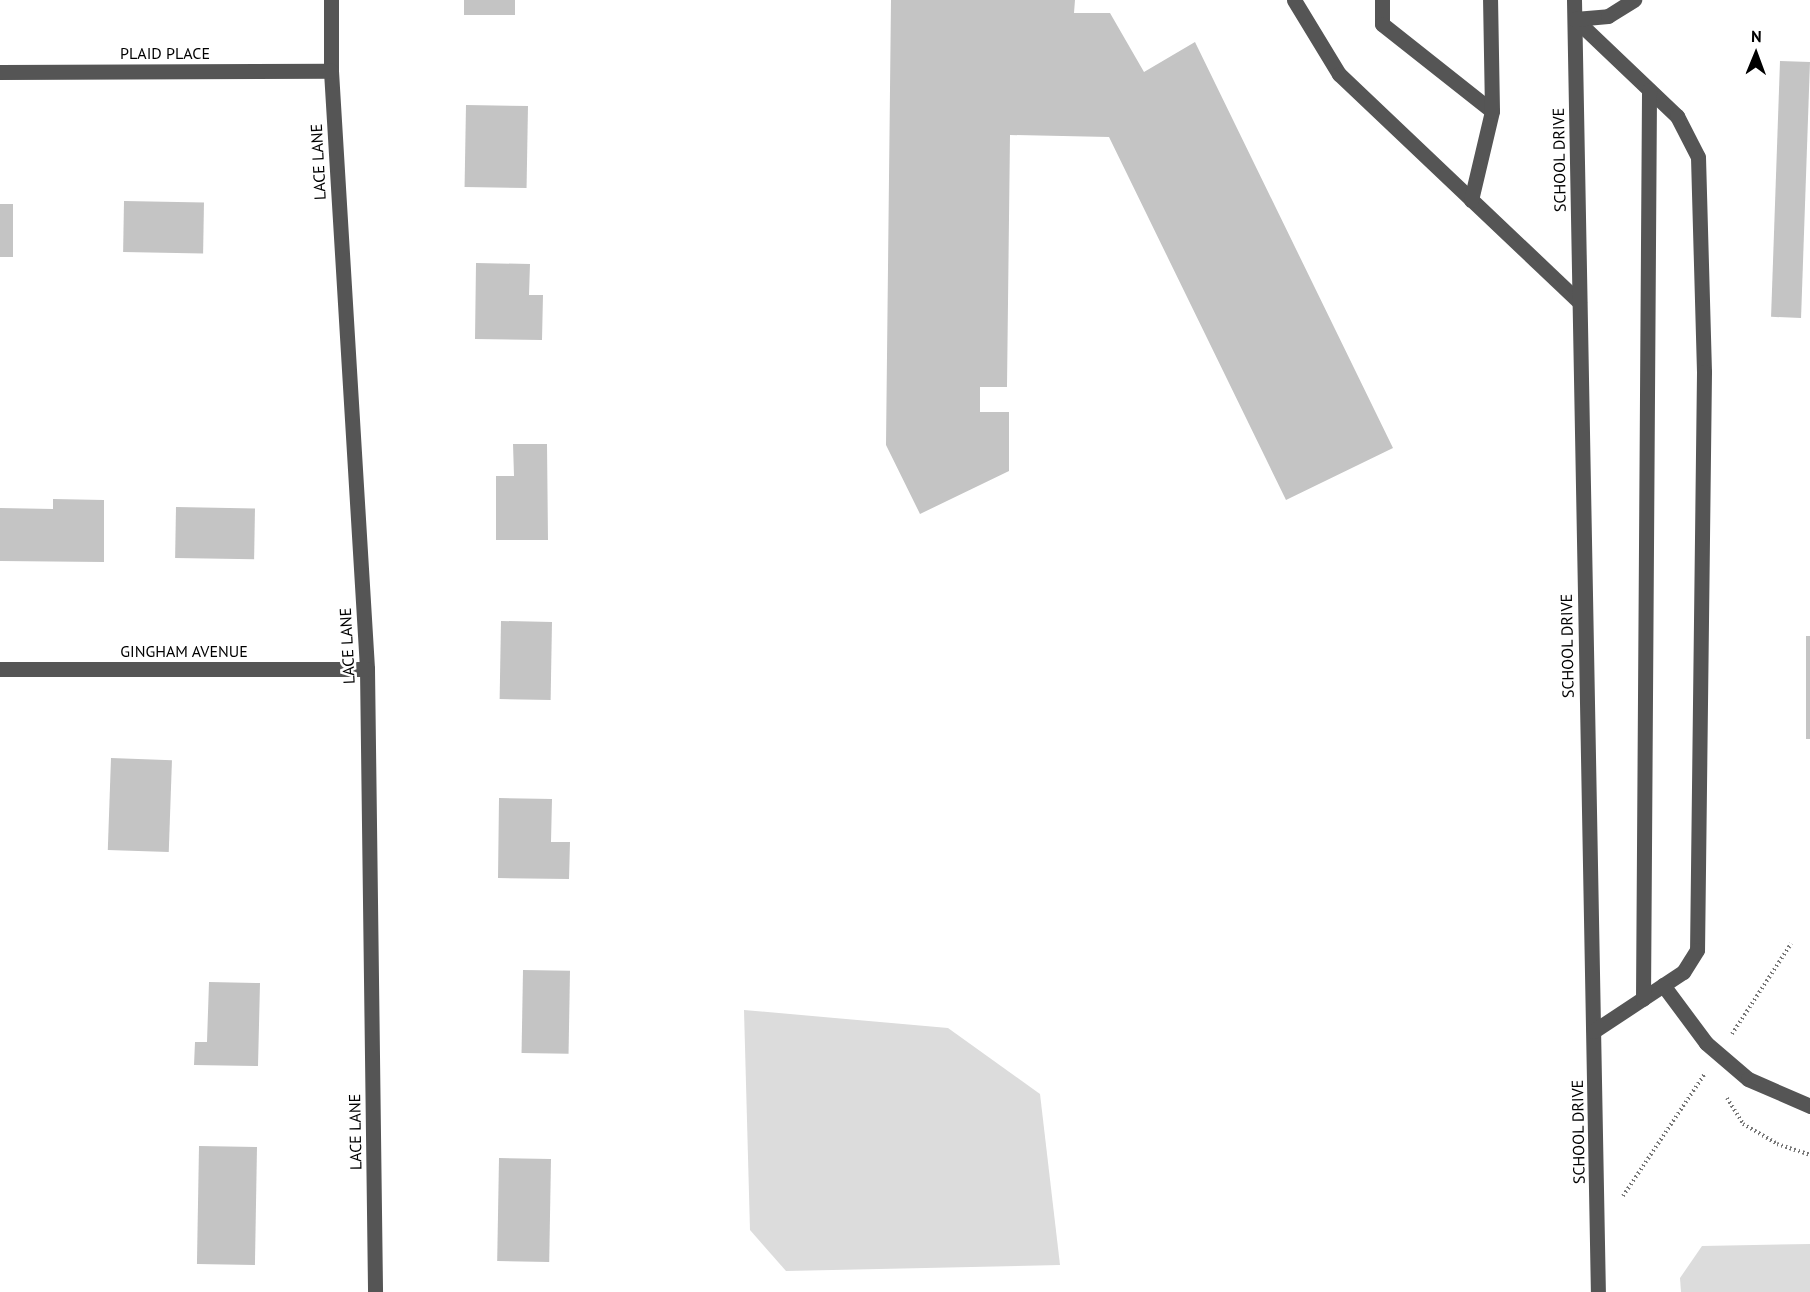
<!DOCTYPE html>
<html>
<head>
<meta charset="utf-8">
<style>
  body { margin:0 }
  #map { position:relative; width:1810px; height:1292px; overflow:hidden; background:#fff; font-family:"PT Sans",sans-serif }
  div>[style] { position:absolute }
  .green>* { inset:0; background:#dcdcdc }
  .building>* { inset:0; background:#c4c4c4; transform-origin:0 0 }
  .path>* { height:4px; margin-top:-2px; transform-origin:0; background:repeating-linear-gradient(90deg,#777 0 1.5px,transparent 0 4.5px) }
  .minor>* { height:15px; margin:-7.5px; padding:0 7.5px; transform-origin:7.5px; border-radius:7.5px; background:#555 }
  span { translate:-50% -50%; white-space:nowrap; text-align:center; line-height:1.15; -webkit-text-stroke:5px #fff; paint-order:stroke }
  .street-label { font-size:16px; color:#000 }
  .north { position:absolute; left:1726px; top:24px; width:60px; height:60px; -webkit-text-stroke:4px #fff; paint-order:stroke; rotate:1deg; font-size:16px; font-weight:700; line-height:24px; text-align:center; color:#000 }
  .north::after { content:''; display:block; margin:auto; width:21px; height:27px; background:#000; clip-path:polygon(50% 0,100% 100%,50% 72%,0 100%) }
</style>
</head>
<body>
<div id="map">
  <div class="green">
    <div style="clip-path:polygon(744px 1010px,948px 1028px,1040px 1094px,1060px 1265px,786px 1271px,750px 1230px)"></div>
    <div style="clip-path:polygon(1810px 1244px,1810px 1292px,1681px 1292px,1680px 1278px,1702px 1246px)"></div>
  </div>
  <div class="building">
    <div style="left:464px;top:0;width:51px;height:15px"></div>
    <div style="clip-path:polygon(891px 0,1075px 0,1074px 13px,1110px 13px,1144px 72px,1195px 42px,1393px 448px,1286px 500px,1109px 137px,1010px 135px,1007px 387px,980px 387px,980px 412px,1009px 412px,1009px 471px,920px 514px,886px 445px)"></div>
    <div style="left:1780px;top:61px;width:30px;height:256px;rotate:2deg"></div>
    <div style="left:466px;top:105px;width:62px;height:82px;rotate:1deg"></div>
    <div style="left:124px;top:201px;width:80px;height:51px;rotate:1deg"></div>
    <div style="left:0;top:204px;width:13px;height:53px"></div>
    <div style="clip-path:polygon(476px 263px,530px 264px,529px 295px,543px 295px,542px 340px,475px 339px)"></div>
    <div style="clip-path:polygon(513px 444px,547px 444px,548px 540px,496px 540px,496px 476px,514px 476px)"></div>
    <div style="clip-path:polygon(53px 499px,104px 500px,104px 562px,0 561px,0 508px,53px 509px)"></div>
    <div style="left:176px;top:507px;width:79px;height:51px;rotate:1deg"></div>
    <div style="left:501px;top:621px;width:51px;height:78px;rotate:1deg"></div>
    <div style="left:1810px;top:636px;width:103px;height:4px;rotate:90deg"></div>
    <div style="left:111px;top:758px;width:61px;height:92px;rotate:2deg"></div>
    <div style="clip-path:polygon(499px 798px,552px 799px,551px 842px,570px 842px,569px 879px,498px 878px)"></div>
    <div style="left:523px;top:970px;width:47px;height:83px;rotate:1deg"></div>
    <div style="clip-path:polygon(209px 982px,260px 983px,258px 1066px,194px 1065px,195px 1042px,207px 1042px)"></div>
    <div style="left:199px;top:1146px;width:58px;height:118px;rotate:1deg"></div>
    <div style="left:499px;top:1158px;width:52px;height:103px;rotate:1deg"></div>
  </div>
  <div class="path">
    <div style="left:1732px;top:1034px;width:108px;rotate:-56.8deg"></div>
    <div style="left:1727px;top:1098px;width:31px;rotate:58deg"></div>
    <div style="left:1743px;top:1124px;width:39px;rotate:30deg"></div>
    <div style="left:1777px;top:1144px;width:35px;rotate:18deg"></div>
    <div style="left:1623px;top:1196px;width:146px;rotate:-56.2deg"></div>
  </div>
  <div class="minor">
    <div style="left:331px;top:0;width:71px;rotate:90deg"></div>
    <div style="left:331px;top:71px;width:599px;rotate:86.55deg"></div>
    <div style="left:367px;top:669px;width:623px;rotate:89.26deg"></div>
    <div style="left:1294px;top:0;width:87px;rotate:58.7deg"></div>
    <div style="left:1339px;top:74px;width:331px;rotate:43.5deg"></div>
    <div style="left:1382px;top:0;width:24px;rotate:90deg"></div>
    <div style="left:1382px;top:24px;width:140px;rotate:38.3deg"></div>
    <div style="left:1574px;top:0;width:1292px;rotate:88.94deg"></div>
    <div style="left:1575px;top:19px;width:141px;rotate:43.6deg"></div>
    <div style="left:1677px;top:116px;width:46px;rotate:62.9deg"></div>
    <div style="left:1698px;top:157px;width:215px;rotate:88.4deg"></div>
    <div style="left:1704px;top:372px;width:578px;rotate:90.69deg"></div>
    <div style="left:1697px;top:950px;width:26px;rotate:122deg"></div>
    <div style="left:1683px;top:972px;width:107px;rotate:146.5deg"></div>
    <div style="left:1575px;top:19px;width:33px;rotate:-5deg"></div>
    <div style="left:1608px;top:16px;width:31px;rotate:-32deg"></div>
    <div style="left:0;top:72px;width:331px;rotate:-0.2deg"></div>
    <div style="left:1471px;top:200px;width:91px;rotate:-76.7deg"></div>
    <div style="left:1492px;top:111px;width:111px;rotate:-91deg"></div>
    <div style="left:0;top:669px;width:367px"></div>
    <div style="left:1663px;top:985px;width:72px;rotate:53.4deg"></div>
    <div style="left:1706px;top:1043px;width:55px;rotate:40.6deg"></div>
    <div style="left:1748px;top:1079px;width:68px;rotate:23.5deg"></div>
    <div style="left:1643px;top:999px;width:909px;rotate:-89.62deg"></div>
  </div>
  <div class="street-label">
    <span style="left:165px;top:53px">PLAID PLACE</span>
    <span style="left:1559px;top:160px;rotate:-91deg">SCHOOL DRIVE</span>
    <span style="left:318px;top:162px;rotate:-93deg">LACE LANE</span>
    <span style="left:347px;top:646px;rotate:-93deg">LACE LANE</span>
    <span style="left:1567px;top:646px;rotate:-91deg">SCHOOL DRIVE</span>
    <span style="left:184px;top:651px">GINGHAM AVENUE</span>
    <span style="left:355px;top:1132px;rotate:-91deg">LACE LANE</span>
    <span style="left:1578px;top:1132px;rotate:-91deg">SCHOOL DRIVE</span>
  </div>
  <div class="north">N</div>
</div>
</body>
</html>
